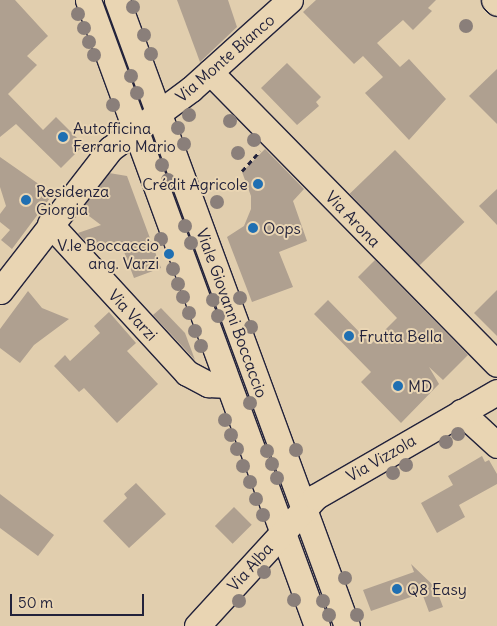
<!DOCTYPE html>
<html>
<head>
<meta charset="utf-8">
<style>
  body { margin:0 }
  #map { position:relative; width:497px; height:626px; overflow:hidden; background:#e1ceae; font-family:Delius,sans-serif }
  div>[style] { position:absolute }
  .building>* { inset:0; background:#afa090; transform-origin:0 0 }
  .path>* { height:3px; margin-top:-1.5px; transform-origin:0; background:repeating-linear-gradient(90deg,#22223b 0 5px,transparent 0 9px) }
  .roads { filter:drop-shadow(1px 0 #22223b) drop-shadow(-1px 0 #22223b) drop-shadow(0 1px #22223b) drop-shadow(0 -1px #22223b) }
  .minor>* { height:25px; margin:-12.5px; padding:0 12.5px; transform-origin:12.5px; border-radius:12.5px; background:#e9d5b3 }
  .trees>* { width:14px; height:14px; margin:-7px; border-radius:50%; background:#8a7f7a }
  .dots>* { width:14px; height:14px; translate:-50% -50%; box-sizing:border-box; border:2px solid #e9d5b3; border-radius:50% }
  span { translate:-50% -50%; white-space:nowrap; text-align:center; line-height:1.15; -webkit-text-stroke:4px #e9d5b3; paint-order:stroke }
  .street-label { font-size:16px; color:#22223b }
  .poi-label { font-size:16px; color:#22223b }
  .left { translate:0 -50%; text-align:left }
  .right { translate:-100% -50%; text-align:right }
  .scale { position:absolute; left:10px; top:594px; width:134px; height:22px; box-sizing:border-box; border:2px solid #22223b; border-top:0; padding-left:6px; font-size:15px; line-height:18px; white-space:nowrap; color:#22223b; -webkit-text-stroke:4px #e9d5b3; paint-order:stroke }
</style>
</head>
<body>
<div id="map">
  <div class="building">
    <div style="clip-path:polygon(0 0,15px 0,48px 36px,27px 56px,37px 65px,8px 94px,43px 130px,56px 117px,84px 145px,61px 168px,16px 124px,0 137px)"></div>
    <div style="clip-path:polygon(177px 0,228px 0,237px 27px,200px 62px)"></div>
    <div style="clip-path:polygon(316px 0,436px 0,428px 8px,432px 11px,413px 30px,403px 20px,377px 43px,400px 67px,409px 59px,446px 99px,409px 140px,365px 93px,383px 77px,363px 56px,354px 64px,303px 12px)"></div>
    <div style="clip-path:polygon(287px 63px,321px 97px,316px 102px,319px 106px,297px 125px,261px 88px)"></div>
    <div style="clip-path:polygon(497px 69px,497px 124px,469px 96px)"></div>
    <div style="clip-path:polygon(265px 149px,304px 189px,293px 201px,307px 241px,279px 252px,293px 287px,252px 302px,227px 237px,244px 226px,251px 209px,251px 196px,242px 172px)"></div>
    <div style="left:395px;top:150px;width:100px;height:63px;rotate:46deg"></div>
    <div style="clip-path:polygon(0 157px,53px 194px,12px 249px,1px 240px,10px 230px,0 222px,0 214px,6px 206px,0 187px)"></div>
    <div style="clip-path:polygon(109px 173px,127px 176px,161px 268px,134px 278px,120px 241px,94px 251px,78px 233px,101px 225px,81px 210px)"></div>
    <div style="clip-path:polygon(497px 189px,497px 225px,479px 206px)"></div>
    <div style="clip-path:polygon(375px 260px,468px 355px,443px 380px,429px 367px,439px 384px,401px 423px,361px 382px,371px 372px,314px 314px,328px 300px,371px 344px,397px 318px,358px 277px)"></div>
    <div style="clip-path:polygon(497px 290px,497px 336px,474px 313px)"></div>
    <div style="clip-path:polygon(28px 291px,42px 308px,69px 319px,34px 345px,20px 363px,0 348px,0 329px)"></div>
    <div style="clip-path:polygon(161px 308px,185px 333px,195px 360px,153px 315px)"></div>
    <div style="clip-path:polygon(109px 312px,136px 343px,127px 351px,158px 384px,117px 423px,84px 388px,79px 392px,54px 366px,65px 355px,70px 361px,100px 333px,94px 326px)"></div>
    <div style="clip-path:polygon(482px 456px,485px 462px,489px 460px,497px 474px,497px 484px,459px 505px,465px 517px,437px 533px,421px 503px,453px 485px,448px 476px)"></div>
    <div style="clip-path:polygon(136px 483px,166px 514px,129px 548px,103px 521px,127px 498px,124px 494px)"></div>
    <div style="clip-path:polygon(0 494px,54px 535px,38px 556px,0 528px)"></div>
    <div style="left:234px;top:507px;width:25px;height:27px;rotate:45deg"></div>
    <div style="clip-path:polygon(411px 564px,436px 588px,443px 607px,429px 612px,422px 593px,371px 611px,363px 590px,414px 572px)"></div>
  </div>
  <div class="path">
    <div style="left:242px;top:171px;width:27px;rotate:-48deg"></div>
  </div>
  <div class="roads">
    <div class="minor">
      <div style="left:88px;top:0;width:667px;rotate:69.91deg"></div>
      <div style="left:117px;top:0;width:667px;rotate:69.83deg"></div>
      <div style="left:494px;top:0;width:4px;rotate:45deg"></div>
      <div style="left:210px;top:72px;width:409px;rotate:45.5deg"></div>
      <div style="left:50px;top:224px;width:202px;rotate:47.4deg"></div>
      <div style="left:187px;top:373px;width:24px;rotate:28deg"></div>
      <div style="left:208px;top:384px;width:20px;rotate:3deg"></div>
      <div style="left:0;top:291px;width:180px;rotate:-52.2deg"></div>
      <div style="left:110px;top:149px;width:101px;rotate:-36.5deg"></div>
      <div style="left:191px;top:89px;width:133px;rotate:-42deg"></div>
      <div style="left:461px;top:412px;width:49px;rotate:42.5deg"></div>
      <div style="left:197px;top:626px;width:175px;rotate:-47.5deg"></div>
      <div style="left:315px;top:497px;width:210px;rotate:-30deg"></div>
    </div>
  </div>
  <div class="trees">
    <div style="left:133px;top:7px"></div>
    <div style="left:78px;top:14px"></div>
    <div style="left:466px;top:26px"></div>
    <div style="left:84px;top:28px"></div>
    <div style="left:144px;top:35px"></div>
    <div style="left:89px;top:42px"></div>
    <div style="left:151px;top:54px"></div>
    <div style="left:94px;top:55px"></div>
    <div style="left:131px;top:76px"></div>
    <div style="left:137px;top:93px"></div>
    <div style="left:113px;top:105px"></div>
    <div style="left:189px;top:115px"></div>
    <div style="left:230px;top:121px"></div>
    <div style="left:178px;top:128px"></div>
    <div style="left:254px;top:140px"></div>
    <div style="left:184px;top:144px"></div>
    <div style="left:238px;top:153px"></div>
    <div style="left:162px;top:165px"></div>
    <div style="left:168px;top:180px"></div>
    <div style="left:217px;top:202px"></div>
    <div style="left:185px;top:226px"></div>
    <div style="left:161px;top:239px"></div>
    <div style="left:191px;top:243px"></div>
    <div style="left:173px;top:269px"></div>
    <div style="left:178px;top:284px"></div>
    <div style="left:183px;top:297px"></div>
    <div style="left:240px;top:298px"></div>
    <div style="left:213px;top:300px"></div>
    <div style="left:189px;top:313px"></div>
    <div style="left:218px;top:316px"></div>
    <div style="left:251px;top:327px"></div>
    <div style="left:195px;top:331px"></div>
    <div style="left:201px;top:346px"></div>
    <div style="left:250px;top:403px"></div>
    <div style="left:225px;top:420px"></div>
    <div style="left:458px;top:434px"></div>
    <div style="left:231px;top:435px"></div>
    <div style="left:446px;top:442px"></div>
    <div style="left:237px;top:449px"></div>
    <div style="left:296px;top:450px"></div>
    <div style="left:267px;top:451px"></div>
    <div style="left:272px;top:464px"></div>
    <div style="left:406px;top:465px"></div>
    <div style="left:243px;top:466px"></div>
    <div style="left:393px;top:473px"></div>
    <div style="left:277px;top:478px"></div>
    <div style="left:250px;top:482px"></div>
    <div style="left:256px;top:499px"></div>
    <div style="left:263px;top:515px"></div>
    <div style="left:264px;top:572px"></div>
    <div style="left:345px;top:578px"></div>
    <div style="left:294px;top:600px"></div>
    <div style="left:239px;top:601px"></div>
    <div style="left:323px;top:601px"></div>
    <div style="left:329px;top:615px"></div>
    <div style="left:357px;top:615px"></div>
  </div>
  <div class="dots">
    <div style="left:63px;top:137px;background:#1f6fb2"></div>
    <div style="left:258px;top:184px;background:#1f6fb2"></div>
    <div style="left:26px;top:200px;background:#1f6fb2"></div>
    <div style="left:253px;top:228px;background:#1f6fb2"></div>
    <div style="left:169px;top:254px;background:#1f6fb2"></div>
    <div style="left:349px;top:336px;background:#1f6fb2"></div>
    <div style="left:398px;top:386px;background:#1f6fb2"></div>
    <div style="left:397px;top:589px;background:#1f6fb2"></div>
  </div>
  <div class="street-label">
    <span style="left:225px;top:58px;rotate:-41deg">Via Monte Bianco</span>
    <span style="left:353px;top:219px;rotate:46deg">Via Arona</span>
    <span style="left:232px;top:313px;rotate:70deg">Viale Giovanni Boccaccio</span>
    <span style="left:133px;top:315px;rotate:47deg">Via Varzi</span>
    <span style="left:381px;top:458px;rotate:-30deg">Via Vizzola</span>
    <span style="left:250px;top:567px;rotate:-48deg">Via Alba</span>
  </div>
  <div class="poi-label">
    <span class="left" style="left:73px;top:137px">Autofficina<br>Ferrario Mario</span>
    <span class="right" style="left:248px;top:184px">Crédit Agricole</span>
    <span class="left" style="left:36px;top:200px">Residenza<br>Giorgia</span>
    <span class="left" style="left:263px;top:228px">Oops</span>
    <span class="right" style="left:159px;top:254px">V.le Boccaccio<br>ang. Varzi</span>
    <span class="left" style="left:359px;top:336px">Frutta Bella</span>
    <span class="left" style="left:408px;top:386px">MD</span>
    <span class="left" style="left:407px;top:589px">Q8 Easy</span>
  </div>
  <div class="scale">50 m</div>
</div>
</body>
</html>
